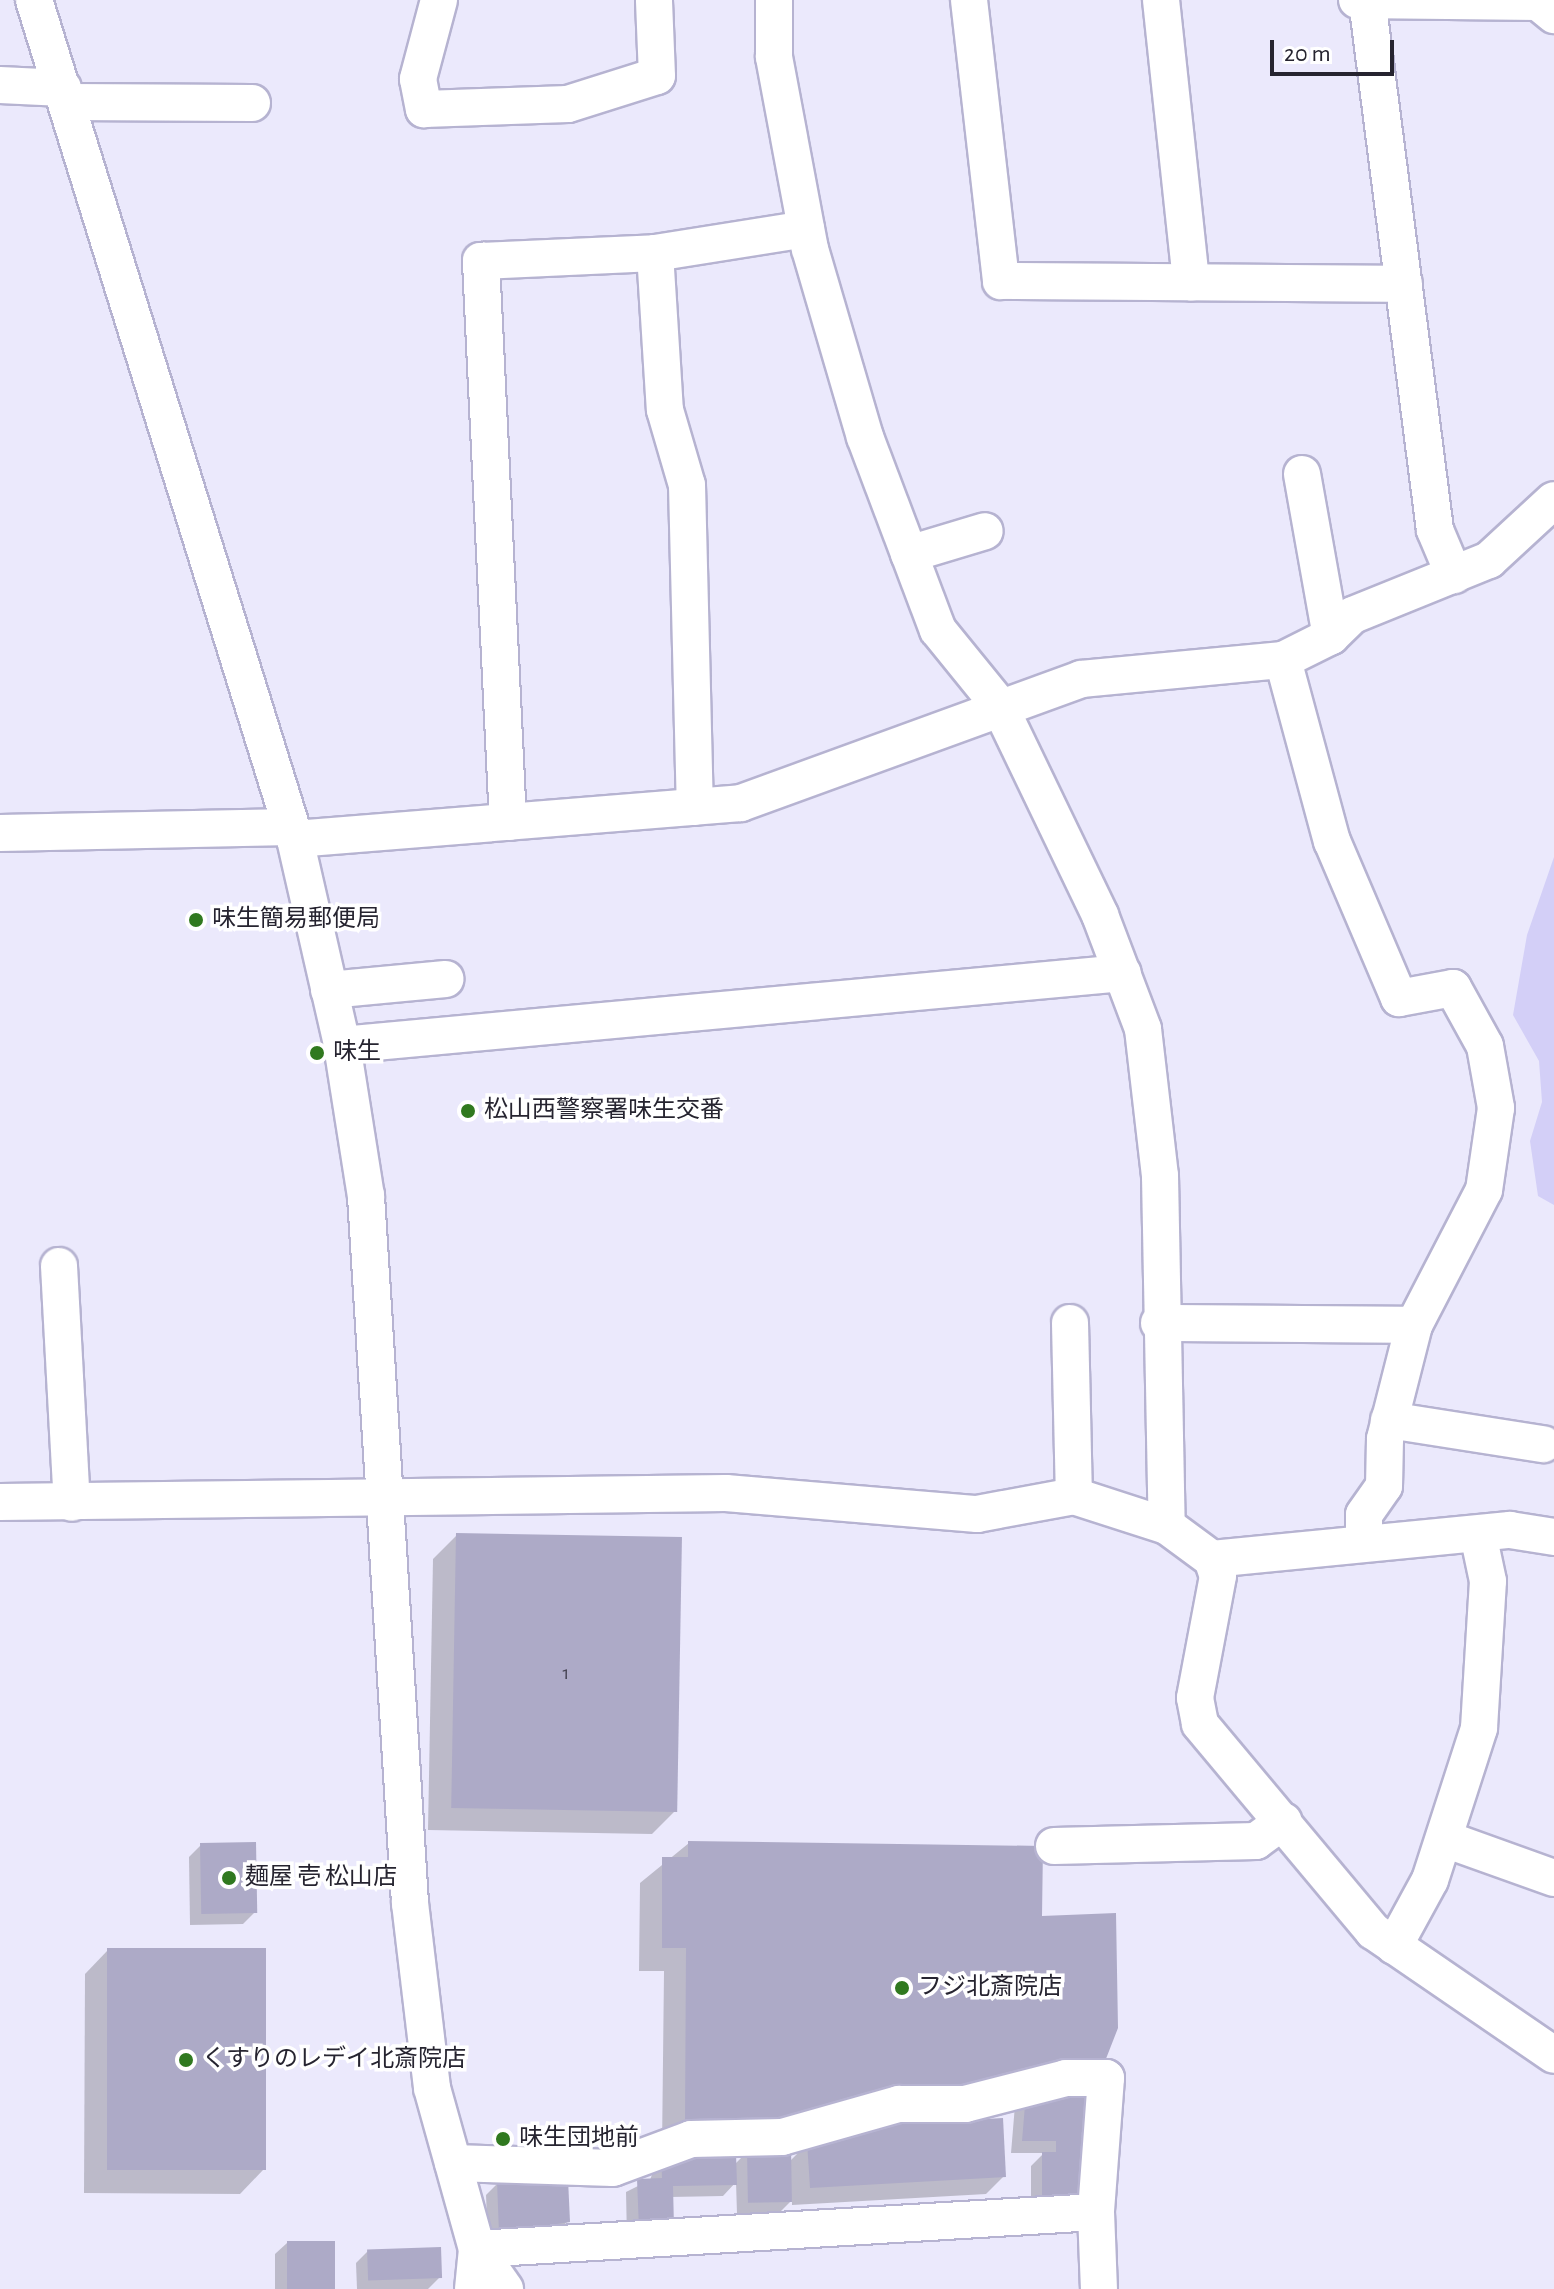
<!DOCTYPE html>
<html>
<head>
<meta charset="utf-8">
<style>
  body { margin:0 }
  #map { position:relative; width:1554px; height:2289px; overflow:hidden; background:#ebe9fc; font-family:"Alegreya Sans","Noto Sans JP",sans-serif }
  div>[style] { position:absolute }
  .green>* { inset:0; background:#d3cff7 }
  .shadow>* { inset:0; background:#0003 }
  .building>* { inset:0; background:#adaac7; transform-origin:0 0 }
  .roads { filter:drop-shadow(2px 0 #b6b3d1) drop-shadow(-2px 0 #b6b3d1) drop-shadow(0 2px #b6b3d1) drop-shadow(0 -2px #b6b3d1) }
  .street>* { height:36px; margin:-18px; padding:0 18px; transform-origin:18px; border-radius:18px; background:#fff }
  .dots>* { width:22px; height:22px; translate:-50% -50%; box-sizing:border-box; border:4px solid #fff; border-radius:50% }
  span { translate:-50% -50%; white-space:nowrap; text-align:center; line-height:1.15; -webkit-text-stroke:7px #fff; paint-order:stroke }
  .number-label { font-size:20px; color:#484656 }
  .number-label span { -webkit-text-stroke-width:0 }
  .poi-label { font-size:24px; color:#262430 }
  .left { translate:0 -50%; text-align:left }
  .scale { position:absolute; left:1270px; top:40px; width:124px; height:36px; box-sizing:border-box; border:4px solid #262430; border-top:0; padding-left:10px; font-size:24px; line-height:28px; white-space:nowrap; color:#262430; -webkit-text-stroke:6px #fff; paint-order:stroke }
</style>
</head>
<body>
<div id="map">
  <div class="green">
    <div style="clip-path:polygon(1554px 857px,1554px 1205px,1538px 1196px,1530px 1141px,1542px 1102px,1539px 1061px,1513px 1015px,1527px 935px)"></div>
  </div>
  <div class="shadow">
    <div style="clip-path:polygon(457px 1535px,675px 1811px,652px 1834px,428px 1830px,433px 1559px)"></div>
    <div style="clip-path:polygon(evenodd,689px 1843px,1040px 1918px,1101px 2068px,1087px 2199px,1031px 2211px,1031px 2166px,1044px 2153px,1011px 2153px,1015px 2105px,941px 2121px,1004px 2176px,986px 2194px,792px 2205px,792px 2200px,779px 2213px,737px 2214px,736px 2182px,723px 2196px,671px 2197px,627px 2240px,626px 2192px,650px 2180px,662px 2148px,664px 1971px,639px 1971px,640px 1883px,689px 1843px,873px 2121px,918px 2121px,918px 2125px,856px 2128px,873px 2121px,689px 1843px,808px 2143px,790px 2161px,779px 2149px,808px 2143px,689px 1843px,734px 2156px,743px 2156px,734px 2165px,734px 2156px)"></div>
    <div style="clip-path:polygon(201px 1845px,255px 1912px,243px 1924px,190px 1925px,189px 1857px)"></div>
    <div style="clip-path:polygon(108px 1950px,263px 2170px,240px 2194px,84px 2193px,85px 1974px)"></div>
    <div style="clip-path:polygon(498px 2183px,568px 2221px,556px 2233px,488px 2244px,486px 2195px)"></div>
    <div style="clip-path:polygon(287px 2243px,332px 2289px,275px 2289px,275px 2254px)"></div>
    <div style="clip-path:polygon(368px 2251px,440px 2277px,428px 2289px,357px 2289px,356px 2263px)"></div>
  </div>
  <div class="building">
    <div style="left:456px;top:1533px;width:226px;height:275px;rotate:1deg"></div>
    <div style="clip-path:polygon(688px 1841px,1043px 1846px,1042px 1916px,1116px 1913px,1118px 2028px,1102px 2069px,782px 2133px,685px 2124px,686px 1948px,662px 1948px,662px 1857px,688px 1857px)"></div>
    <div style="left:256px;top:1842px;width:71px;height:56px;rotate:89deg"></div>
    <div style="left:107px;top:1948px;width:159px;height:222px"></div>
    <div style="clip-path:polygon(1026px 2093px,1089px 2093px,1089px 2200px,1042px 2200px,1042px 2152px,1056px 2152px,1056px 2141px,1022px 2141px)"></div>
    <div style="clip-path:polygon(1003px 2118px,1006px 2177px,810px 2188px,807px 2141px,831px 2128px)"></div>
    <div style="left:791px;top:2148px;width:54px;height:44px;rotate:89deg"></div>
    <div style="clip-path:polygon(736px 2153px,737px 2185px,673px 2186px,674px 2227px,639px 2229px,637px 2179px,662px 2178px,661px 2155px)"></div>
    <div style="clip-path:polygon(568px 2179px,570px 2222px,499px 2233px,497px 2181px)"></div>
    <div style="left:287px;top:2241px;width:48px;height:48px"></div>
    <div style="left:441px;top:2247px;width:31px;height:74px;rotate:88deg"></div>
  </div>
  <div class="roads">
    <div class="street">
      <div style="left:34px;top:0;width:879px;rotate:72.72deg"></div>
      <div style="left:295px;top:839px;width:211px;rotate:77.1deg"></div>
      <div style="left:342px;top:1045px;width:153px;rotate:81deg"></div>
      <div style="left:366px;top:1196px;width:708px;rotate:86.44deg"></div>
      <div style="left:410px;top:1903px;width:186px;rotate:83.2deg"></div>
      <div style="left:432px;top:2088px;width:167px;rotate:74.4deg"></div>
      <div style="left:477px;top:2249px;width:49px;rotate:55deg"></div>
      <div style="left:439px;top:0;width:82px;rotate:104.9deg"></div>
      <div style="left:418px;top:79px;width:31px;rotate:79deg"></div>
      <div style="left:424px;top:109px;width:144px;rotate:-2deg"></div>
      <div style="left:568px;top:104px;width:93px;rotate:-17.5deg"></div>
      <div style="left:657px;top:76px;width:76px;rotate:-92.3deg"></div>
      <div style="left:774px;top:0;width:57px;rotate:90deg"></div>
      <div style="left:774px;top:57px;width:195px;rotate:79.4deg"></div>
      <div style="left:810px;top:249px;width:196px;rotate:73.7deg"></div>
      <div style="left:865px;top:437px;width:206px;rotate:69.3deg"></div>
      <div style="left:938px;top:630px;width:97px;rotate:50.9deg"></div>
      <div style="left:999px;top:705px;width:233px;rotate:64.3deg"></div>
      <div style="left:1100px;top:915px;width:122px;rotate:69.3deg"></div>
      <div style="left:1143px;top:1029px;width:148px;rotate:83.4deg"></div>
      <div style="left:1160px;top:1176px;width:350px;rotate:88.9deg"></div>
      <div style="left:969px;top:0;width:283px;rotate:83.5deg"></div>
      <div style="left:1001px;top:281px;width:403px;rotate:0.4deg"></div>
      <div style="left:1161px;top:0;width:284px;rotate:83.9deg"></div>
      <div style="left:1357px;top:0;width:181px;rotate:0.6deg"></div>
      <div style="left:1538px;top:2px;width:21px;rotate:39deg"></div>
      <div style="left:1367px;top:0;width:534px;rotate:82.69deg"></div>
      <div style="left:1435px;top:530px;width:49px;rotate:67.1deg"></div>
      <div style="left:0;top:85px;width:63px;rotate:2.7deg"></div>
      <div style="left:68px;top:102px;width:184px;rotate:0.3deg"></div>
      <div style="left:655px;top:253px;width:157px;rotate:86.4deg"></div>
      <div style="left:665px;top:410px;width:78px;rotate:73.7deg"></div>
      <div style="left:687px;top:485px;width:322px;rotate:88.6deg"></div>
      <div style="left:1302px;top:474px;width:165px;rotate:79.9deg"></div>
      <div style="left:909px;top:554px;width:79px;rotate:-16.8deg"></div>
      <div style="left:1283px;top:660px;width:188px;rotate:74.9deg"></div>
      <div style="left:1332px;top:841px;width:171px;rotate:66.9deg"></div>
      <div style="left:1399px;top:998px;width:55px;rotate:-10.5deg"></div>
      <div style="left:1453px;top:988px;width:66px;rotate:61.1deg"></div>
      <div style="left:1485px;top:1046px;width:63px;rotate:79.9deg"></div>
      <div style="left:1496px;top:1108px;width:83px;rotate:98.3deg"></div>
      <div style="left:1484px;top:1190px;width:152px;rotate:117.4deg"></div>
      <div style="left:1414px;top:1325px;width:118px;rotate:104.3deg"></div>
      <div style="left:1385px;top:1439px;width:47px;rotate:91.2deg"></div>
      <div style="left:1384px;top:1486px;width:35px;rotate:125deg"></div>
      <div style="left:1364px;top:1515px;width:25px;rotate:90deg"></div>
      <div style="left:508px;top:822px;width:562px;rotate:-92.76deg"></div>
      <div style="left:481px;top:261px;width:174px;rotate:-2.6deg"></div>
      <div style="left:655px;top:253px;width:153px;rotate:-9deg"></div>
      <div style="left:0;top:833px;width:291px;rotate:-1.2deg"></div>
      <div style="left:295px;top:839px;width:447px;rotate:-4.6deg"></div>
      <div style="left:741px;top:803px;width:362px;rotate:-20deg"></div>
      <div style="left:1081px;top:679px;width:203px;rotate:-5.4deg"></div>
      <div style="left:1283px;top:660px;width:54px;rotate:-26.6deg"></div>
      <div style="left:1331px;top:636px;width:30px;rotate:-44deg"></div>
      <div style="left:1353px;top:615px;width:147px;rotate:-22deg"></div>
      <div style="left:1489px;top:560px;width:88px;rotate:-42.7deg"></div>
      <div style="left:329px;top:990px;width:117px;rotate:-5.4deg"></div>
      <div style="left:342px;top:1045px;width:784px;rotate:-5.27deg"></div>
      <div style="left:59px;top:1266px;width:237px;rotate:86.9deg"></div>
      <div style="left:1070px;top:1323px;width:173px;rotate:88.7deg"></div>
      <div style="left:1159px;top:1323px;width:255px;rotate:0.4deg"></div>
      <div style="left:1389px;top:1420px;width:156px;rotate:8.9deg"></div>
      <div style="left:0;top:1502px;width:726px;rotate:-0.71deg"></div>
      <div style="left:726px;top:1493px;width:252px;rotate:4.8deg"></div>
      <div style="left:977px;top:1514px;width:99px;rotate:-10.5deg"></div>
      <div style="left:1074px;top:1496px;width:98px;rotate:17.9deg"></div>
      <div style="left:1167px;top:1526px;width:56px;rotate:36.3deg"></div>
      <div style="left:1212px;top:1559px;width:18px;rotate:71deg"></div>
      <div style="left:1218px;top:1576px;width:124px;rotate:100.7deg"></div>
      <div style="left:1195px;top:1698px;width:26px;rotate:79deg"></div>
      <div style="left:1200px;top:1724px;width:270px;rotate:50.1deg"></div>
      <div style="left:1373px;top:1931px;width:219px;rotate:34.4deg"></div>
      <div style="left:1212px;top:1559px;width:299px;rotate:-5.6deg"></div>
      <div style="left:1510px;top:1530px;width:45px;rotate:9deg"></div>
      <div style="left:1445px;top:1839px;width:116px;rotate:19.7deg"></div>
      <div style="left:1054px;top:1846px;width:202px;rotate:-1.4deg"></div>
      <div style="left:1256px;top:1841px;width:34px;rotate:-36deg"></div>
      <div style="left:1394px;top:1946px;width:75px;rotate:-61.4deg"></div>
      <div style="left:1430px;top:1880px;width:160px;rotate:-72.1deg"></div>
      <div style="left:1479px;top:1728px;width:147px;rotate:-86.5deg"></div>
      <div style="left:1488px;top:1581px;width:48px;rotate:-102deg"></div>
      <div style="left:453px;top:2163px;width:160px;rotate:1.8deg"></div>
      <div style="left:613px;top:2168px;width:83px;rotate:-20.4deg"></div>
      <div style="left:691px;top:2139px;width:91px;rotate:-1.3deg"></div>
      <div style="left:782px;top:2137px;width:122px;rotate:-15.8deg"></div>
      <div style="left:899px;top:2104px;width:66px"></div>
      <div style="left:965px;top:2104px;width:104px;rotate:-14.4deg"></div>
      <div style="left:1066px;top:2078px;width:40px"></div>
      <div style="left:1106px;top:2078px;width:134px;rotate:94.3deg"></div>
      <div style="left:1096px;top:2212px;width:77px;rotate:87.8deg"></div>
      <div style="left:473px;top:2289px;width:40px;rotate:-84.3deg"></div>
      <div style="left:477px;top:2249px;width:620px;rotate:-3.42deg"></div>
    </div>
  </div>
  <div class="dots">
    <div style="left:196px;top:920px;background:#30791f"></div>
    <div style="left:317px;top:1053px;background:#30791f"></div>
    <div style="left:468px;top:1111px;background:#30791f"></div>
    <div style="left:229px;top:1878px;background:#30791f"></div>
    <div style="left:902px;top:1988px;background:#30791f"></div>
    <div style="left:186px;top:2060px;background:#30791f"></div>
    <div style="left:503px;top:2139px;background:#30791f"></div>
  </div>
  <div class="number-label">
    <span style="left:566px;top:1673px">1</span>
  </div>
  <div class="poi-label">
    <span class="left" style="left:212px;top:920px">味生簡易郵便局</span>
    <span class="left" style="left:333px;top:1053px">味生</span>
    <span class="left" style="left:484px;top:1111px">松山西警察署味生交番</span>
    <span class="left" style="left:245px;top:1878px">麺屋 壱 松山店</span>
    <span class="left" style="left:918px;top:1988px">フジ北斎院店</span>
    <span class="left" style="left:202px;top:2060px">くすりのレデイ北斎院店</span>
    <span class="left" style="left:519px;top:2139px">味生団地前</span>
  </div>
  <div class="scale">20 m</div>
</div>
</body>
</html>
